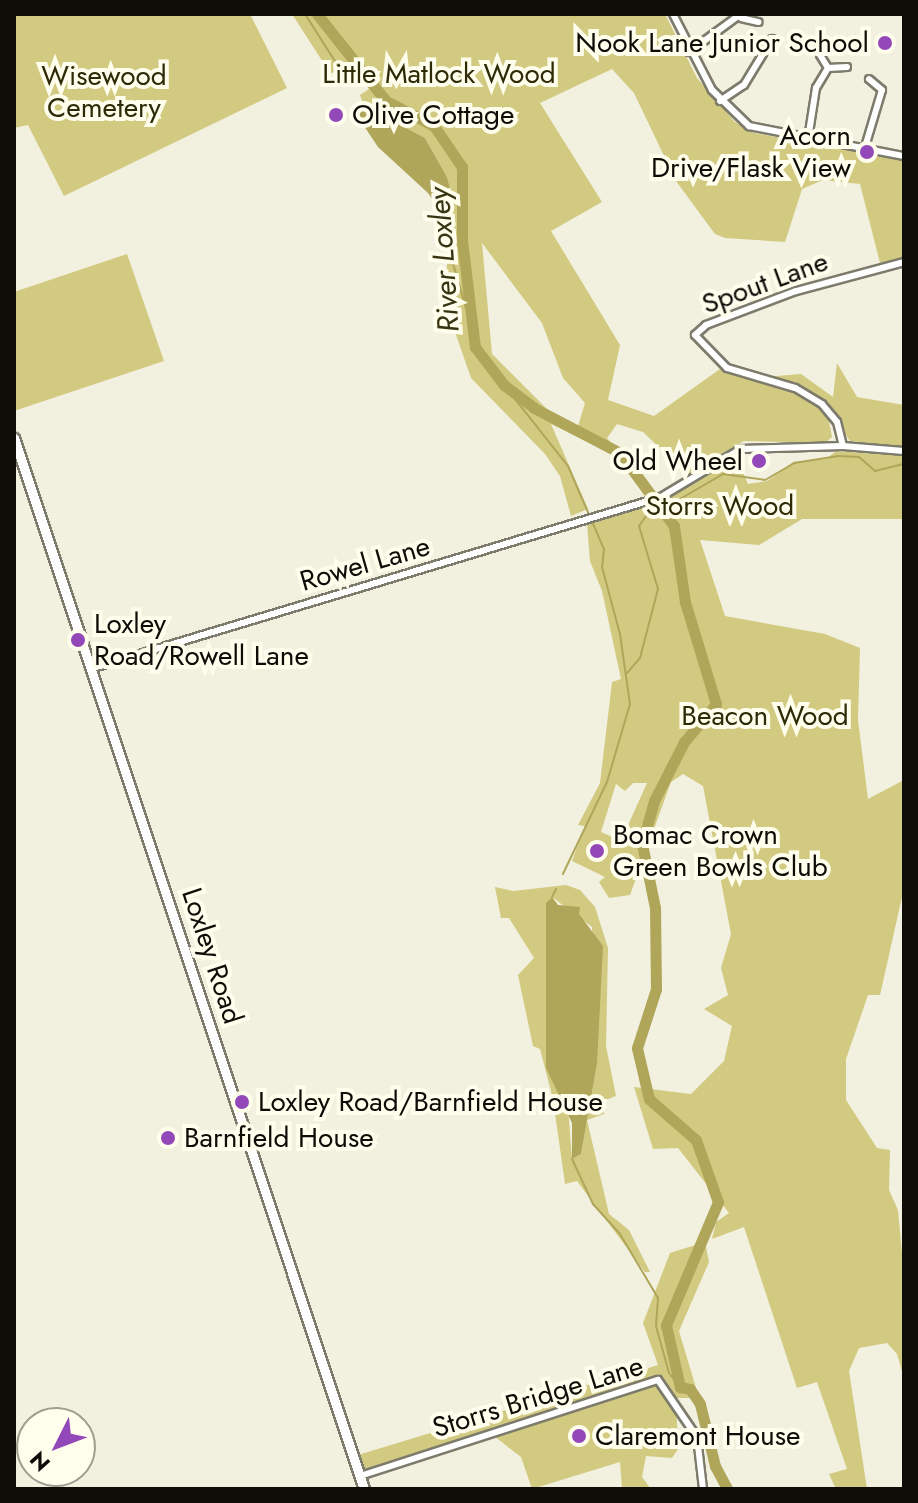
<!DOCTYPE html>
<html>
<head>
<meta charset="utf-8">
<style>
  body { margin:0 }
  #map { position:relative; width:918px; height:1503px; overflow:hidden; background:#f2f0df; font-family:Jost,sans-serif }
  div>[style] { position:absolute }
  .green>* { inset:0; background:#d2ca80 }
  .water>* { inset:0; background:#afa65a }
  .stream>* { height:2px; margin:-1px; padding:0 1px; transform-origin:1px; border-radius:1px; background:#afa65a }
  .river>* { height:11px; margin:-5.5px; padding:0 5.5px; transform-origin:5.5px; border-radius:5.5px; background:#afa65a }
  .roads { filter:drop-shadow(2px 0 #7d7b6c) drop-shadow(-2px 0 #7d7b6c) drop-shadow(0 2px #7d7b6c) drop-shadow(0 -2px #7d7b6c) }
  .street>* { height:6px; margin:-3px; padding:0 3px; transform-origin:3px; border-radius:3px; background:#fff }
  .secondary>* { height:9px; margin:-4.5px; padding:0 4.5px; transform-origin:4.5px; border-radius:4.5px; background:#fff }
  .dots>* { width:22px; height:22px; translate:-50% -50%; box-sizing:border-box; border:4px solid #fffdec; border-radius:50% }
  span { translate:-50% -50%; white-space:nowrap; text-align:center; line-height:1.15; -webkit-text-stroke:8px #fffdec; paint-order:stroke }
  .poi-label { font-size:28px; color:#0d0c07 }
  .right { translate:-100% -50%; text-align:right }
  .left { translate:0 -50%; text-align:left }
  .park-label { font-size:28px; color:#2e2a07 }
  .street-label { font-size:28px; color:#0d0c07 }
  .water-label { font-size:30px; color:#383412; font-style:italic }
  .frame { position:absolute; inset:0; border:16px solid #0d0c07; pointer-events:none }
  .north { position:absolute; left:16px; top:1407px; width:80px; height:80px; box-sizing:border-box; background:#fffdec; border:2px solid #9e9d90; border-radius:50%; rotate:228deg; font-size:22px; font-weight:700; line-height:32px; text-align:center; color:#0d0c07 }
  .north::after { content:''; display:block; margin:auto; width:28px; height:36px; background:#9348ba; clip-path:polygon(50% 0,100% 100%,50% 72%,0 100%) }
</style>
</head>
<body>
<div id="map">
  <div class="green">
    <div style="clip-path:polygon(14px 14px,250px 14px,287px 88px,64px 196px,28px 125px,14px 128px)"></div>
    <div style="clip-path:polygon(evenodd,292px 14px,665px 14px,697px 78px,735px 122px,754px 133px,904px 160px,904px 258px,880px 263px,860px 184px,823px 180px,802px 189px,785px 242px,725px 238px,715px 234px,676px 181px,634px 93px,612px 69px,540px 103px,602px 202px,551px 231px,620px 345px,608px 400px,654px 416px,720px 369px,804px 396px,828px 416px,832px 437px,825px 443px,744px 441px,688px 475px,643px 432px,617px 424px,607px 438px,655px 491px,644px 495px,616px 456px,551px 424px,588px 509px,571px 516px,560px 476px,545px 454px,471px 378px,454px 329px,446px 279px,452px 196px,447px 177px,425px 138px,364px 106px,360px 95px,369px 89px,356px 69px,330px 73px,292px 14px,482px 243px,542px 323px,563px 378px,585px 403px,578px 426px,547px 409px,492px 354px,482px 243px)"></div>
    <div style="clip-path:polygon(127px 254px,164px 361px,14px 411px,14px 292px)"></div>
    <div style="clip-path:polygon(837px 363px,857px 397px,904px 405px,904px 447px,850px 441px,823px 402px,806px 389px,765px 377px,801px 374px,833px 397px)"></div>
    <div style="clip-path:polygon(evenodd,836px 451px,904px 456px,904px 519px,802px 519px,759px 545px,700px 540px,725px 616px,825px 634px,860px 648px,858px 720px,868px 799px,904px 780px,904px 888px,880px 995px,868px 995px,846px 1059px,846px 1100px,877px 1148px,890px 1150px,889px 1190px,898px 1210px,903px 1264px,904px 1378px,897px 1354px,887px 1343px,859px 1348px,849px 1371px,867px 1489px,836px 1489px,829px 1474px,847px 1469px,817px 1382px,797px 1388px,744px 1227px,712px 1239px,716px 1222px,729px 1213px,678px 1148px,653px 1149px,634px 1087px,691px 1094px,724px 1061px,732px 1026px,704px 1009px,728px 995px,721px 968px,731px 934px,703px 786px,683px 774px,671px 782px,630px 895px,609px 898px,599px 882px,605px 877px,572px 861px,585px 826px,578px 825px,600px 783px,612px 682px,621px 679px,602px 591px,590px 561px,587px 524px,618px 511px,655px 506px,736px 456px,748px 484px,767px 481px,793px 462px,826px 459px,836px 451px,633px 783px,647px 783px,621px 841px,601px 832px,616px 784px,625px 791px,633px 783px)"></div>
    <div style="clip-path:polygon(evenodd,566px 885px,580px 890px,595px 907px,608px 948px,606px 1046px,616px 1096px,603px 1101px,604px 1114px,587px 1120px,609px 1214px,629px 1230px,650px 1272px,645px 1272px,577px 1181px,565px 1184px,553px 1099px,540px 1049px,533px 1046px,518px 975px,534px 958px,509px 918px,501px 918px,495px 887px,513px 891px,566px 885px,552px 897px,592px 927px,597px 1064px,581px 1154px,572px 1159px,552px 897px)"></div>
    <div style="clip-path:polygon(705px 1242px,709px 1262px,679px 1331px,699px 1398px,676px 1398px,678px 1449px,672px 1458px,646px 1456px,642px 1477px,651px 1489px,622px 1489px,620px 1462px,532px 1489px,521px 1457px,494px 1436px,626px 1391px,624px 1386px,365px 1471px,358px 1455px,594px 1383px,611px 1379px,624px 1385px,622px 1376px,658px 1365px,643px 1323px,670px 1253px)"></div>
  </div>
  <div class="water">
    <div style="clip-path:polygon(364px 106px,425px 138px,447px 177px,452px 195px,449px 223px,428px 193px,378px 147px,358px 117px)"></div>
    <div style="clip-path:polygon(552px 897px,558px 905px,580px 907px,579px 914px,603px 946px,597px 1064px,581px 1154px,572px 1159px,572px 1123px,546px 1068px,546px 903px)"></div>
  </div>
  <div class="stream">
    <div style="left:305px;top:14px;width:69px;rotate:57.5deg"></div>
    <div style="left:449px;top:223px;width:37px;rotate:85deg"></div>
    <div style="left:452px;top:260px;width:78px;rotate:73.7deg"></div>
    <div style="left:504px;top:385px;width:103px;rotate:51.7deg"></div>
    <div style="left:568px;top:466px;width:90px;rotate:66.6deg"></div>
    <div style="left:604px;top:549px;width:18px;rotate:96deg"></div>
    <div style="left:602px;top:567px;width:69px;rotate:75deg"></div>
    <div style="left:620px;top:634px;width:71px;rotate:81.9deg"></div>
    <div style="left:630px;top:704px;width:81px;rotate:106.4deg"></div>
    <div style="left:607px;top:782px;width:102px;rotate:115.6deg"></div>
    <div style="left:680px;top:499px;width:50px;rotate:-30.2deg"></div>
    <div style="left:723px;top:474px;width:42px;rotate:8.1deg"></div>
    <div style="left:765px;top:480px;width:34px;rotate:-30deg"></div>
    <div style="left:794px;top:463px;width:45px;rotate:-9deg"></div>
    <div style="left:838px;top:456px;width:21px;rotate:3deg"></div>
    <div style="left:859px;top:457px;width:21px;rotate:41deg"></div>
    <div style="left:875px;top:471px;width:30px;rotate:-14deg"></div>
    <div style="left:627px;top:673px;width:20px;rotate:-49deg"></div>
    <div style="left:640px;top:658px;width:71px;rotate:-75.4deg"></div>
    <div style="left:658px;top:589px;width:66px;rotate:-106.8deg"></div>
    <div style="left:639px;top:526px;width:29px;rotate:-55deg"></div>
    <div style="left:552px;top:897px;width:9px;rotate:-63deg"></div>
    <div style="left:572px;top:1159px;width:50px;rotate:65deg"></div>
    <div style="left:593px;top:1204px;width:40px;rotate:48deg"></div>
    <div style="left:620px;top:1234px;width:74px;rotate:59.3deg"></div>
    <div style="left:658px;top:1298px;width:28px;rotate:94deg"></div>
    <div style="left:656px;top:1326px;width:49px;rotate:74.5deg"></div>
    <div style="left:669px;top:1373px;width:18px;rotate:52deg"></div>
  </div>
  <div class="river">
    <div style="left:317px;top:14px;width:111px;rotate:51.6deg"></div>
    <div style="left:386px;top:101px;width:54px;rotate:27.5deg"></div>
    <div style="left:434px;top:126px;width:50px;rotate:55.7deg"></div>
    <div style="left:462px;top:167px;width:73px;rotate:90deg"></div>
    <div style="left:462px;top:240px;width:108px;rotate:83.1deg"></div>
    <div style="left:475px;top:347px;width:48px;rotate:52.7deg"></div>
    <div style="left:504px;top:385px;width:38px;rotate:37deg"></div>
    <div style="left:534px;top:408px;width:97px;rotate:27.6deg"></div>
    <div style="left:620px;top:453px;width:91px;rotate:53.5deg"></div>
    <div style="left:674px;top:526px;width:77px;rotate:81.8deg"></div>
    <div style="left:685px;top:602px;width:107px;rotate:73.1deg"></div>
    <div style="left:716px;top:704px;width:50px;rotate:130.1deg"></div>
    <div style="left:684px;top:742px;width:66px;rotate:117deg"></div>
    <div style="left:654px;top:801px;width:45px;rotate:105.6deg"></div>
    <div style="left:642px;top:844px;width:65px;rotate:78.5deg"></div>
    <div style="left:655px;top:908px;width:81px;rotate:89.3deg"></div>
    <div style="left:656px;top:989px;width:62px;rotate:107.9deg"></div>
    <div style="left:637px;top:1048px;width:52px;rotate:76.8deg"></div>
    <div style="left:649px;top:1099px;width:62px;rotate:41.1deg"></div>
    <div style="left:696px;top:1140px;width:66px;rotate:70.5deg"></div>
    <div style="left:718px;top:1202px;width:134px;rotate:112.9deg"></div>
    <div style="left:666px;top:1325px;width:64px;rotate:77.3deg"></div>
    <div style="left:680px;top:1387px;width:10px;rotate:11deg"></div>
    <div style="left:690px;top:1389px;width:18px;rotate:56deg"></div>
    <div style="left:700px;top:1404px;width:64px;rotate:76.4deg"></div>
    <div style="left:715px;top:1466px;width:26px;rotate:62deg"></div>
  </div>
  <div class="roads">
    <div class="street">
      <div style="left:673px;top:14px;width:85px;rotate:62.8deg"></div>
      <div style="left:712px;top:90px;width:52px;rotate:44.2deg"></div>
      <div style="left:749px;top:126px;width:158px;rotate:11deg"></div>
      <div style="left:741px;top:18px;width:18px;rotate:13deg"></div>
      <div style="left:689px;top:52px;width:64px;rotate:-36.2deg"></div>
      <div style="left:820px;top:55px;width:15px;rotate:58deg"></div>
      <div style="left:720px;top:101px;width:29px;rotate:-34deg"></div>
      <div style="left:744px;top:85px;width:54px;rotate:-58.7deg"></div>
      <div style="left:808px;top:139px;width:52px;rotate:-81.1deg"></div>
      <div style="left:816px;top:88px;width:23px;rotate:-59deg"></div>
      <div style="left:828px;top:68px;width:19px;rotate:-3deg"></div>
      <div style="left:865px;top:147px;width:59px;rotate:-73.4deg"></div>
      <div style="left:882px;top:90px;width:17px;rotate:-140deg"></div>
      <div style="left:843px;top:446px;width:25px;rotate:-104deg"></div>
      <div style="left:837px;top:422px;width:23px;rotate:-130deg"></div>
      <div style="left:822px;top:404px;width:31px;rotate:-149deg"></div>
      <div style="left:795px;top:388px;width:71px;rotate:-163.6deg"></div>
      <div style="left:727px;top:368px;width:46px;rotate:-134.1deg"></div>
      <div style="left:695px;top:335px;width:15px;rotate:-42deg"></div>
      <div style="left:706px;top:325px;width:96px;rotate:-20.7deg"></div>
      <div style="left:796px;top:291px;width:112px;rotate:-15deg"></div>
      <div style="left:93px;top:668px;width:593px;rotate:-16.75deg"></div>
      <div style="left:661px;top:497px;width:93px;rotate:-31deg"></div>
      <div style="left:741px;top:449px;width:102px;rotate:-1.7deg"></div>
      <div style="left:843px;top:446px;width:61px;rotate:4.7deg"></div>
      <div style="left:360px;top:1476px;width:313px;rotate:-17.9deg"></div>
      <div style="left:658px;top:1380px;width:69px;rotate:55.6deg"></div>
      <div style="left:697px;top:1437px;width:52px;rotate:83.4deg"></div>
    </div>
    <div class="secondary">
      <div style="left:14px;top:438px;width:1108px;rotate:71.58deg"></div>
    </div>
  </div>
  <div class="dots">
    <div style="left:885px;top:43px;background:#9348ba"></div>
    <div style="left:336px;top:115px;background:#9348ba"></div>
    <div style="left:867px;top:152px;background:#9348ba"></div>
    <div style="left:759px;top:461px;background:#9348ba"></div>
    <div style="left:78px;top:640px;background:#9348ba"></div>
    <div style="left:597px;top:851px;background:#9348ba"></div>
    <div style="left:242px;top:1102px;background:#9348ba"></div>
    <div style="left:168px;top:1138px;background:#9348ba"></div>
    <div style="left:579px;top:1436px;background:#9348ba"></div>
  </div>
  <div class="poi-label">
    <span class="right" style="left:869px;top:43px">Nook Lane Junior School</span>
    <span class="left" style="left:352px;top:115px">Olive Cottage</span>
    <span class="right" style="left:851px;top:152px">Acorn<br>Drive/Flask View</span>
    <span class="right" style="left:743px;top:461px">Old Wheel</span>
    <span class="left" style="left:94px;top:640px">Loxley<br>Road/Rowell Lane</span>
    <span class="left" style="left:613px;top:851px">Bomac Crown<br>Green Bowls Club</span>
    <span class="left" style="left:258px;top:1102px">Loxley Road/Barnfield House</span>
    <span class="left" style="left:184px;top:1138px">Barnfield House</span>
    <span class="left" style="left:595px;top:1436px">Claremont House</span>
  </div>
  <div class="park-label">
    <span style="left:439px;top:74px">Little Matlock Wood</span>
    <span style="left:104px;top:92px">Wisewood<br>Cemetery</span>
    <span style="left:720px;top:506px">Storrs Wood</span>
    <span style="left:765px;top:716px">Beacon Wood</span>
  </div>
  <div class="street-label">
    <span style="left:765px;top:283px;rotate:-20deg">Spout Lane</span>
    <span style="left:365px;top:564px;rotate:-16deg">Rowel Lane</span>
    <span style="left:212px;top:956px;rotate:72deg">Loxley Road</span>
    <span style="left:538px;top:1397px;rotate:-17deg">Storrs Bridge Lane</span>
  </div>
  <div class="water-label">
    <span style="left:444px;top:260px;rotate:-94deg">River Loxley</span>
  </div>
  <div class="frame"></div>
  <div class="north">N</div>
</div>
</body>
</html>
